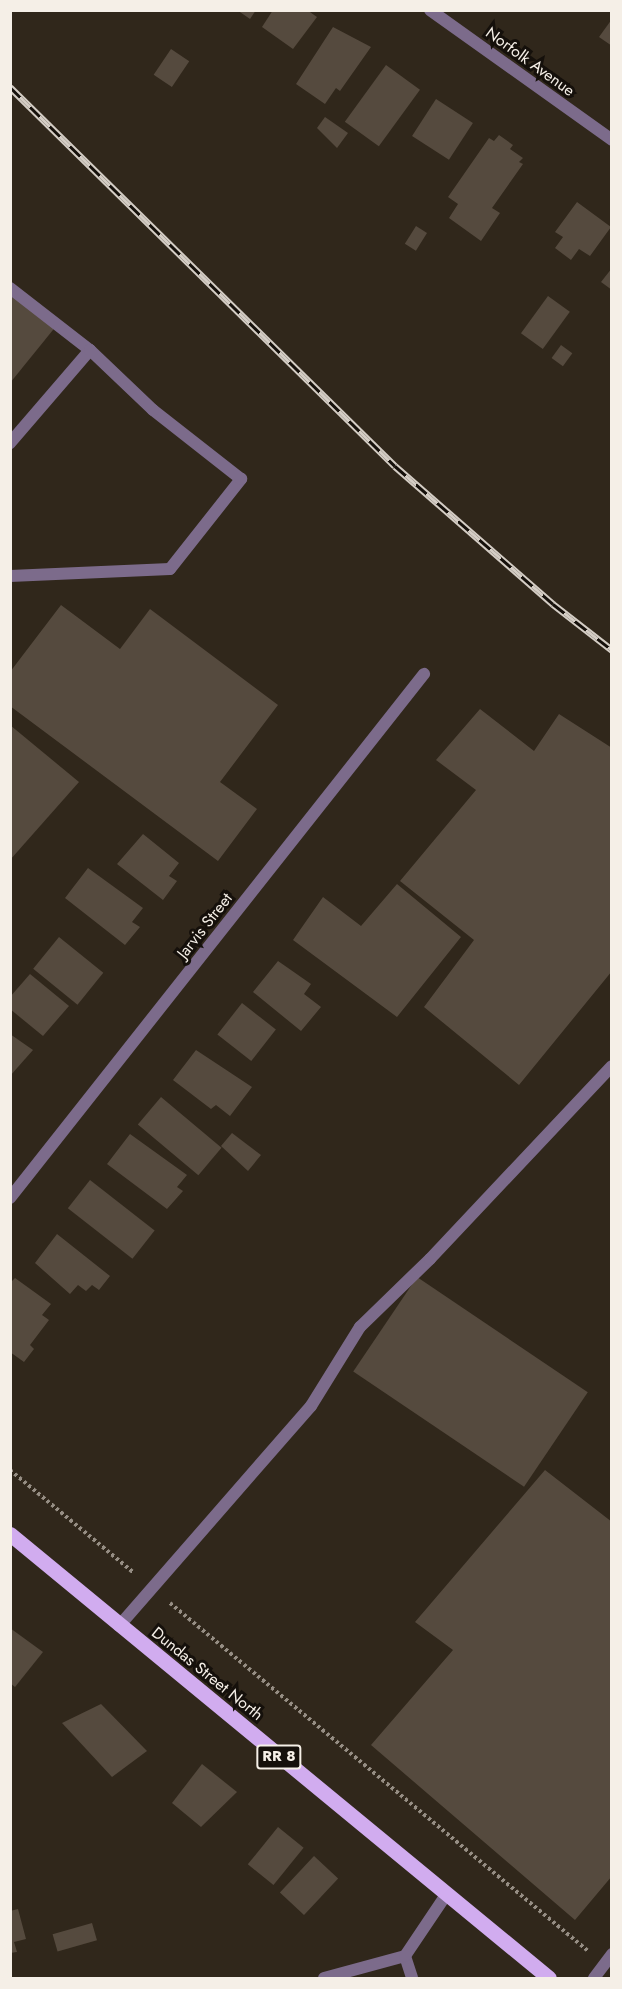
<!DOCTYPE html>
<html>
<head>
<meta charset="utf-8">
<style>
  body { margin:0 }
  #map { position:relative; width:622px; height:1989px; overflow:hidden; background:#30271b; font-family:Jost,sans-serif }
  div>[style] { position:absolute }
  .building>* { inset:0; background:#554a3e; transform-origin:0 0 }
  .path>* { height:4px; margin-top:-2px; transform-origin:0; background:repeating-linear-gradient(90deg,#968e84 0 3px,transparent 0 6px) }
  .lane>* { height:12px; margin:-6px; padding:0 6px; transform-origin:6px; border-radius:6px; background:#7c6b8b }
  .street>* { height:12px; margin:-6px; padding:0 6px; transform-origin:6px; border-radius:6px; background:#7c6b8b }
  .primary>* { height:15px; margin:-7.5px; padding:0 7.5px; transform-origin:7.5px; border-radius:7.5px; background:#d1acef }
  .rail>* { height:7px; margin-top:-3.5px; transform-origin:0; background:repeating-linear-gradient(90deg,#15100b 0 14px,#d4cdc5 0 28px); box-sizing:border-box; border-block:2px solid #d4cdc5 }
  span { translate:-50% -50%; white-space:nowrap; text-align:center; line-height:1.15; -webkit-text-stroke:6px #15100b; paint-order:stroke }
  .shield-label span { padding:2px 4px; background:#15100b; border:2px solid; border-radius:4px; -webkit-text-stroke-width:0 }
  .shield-label { font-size:15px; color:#f5efe7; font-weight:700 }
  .street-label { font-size:16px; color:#f5efe7 }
  .frame { position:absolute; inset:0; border:12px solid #f5efe7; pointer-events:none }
</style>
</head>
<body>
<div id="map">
  <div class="building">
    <div style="clip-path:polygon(237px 10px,256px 10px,250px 19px)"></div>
    <div style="clip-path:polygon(273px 10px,307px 10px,317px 17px,293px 49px,262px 27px)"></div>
    <div style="clip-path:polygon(612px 19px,612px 46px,599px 37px)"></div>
    <div style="clip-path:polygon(333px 27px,371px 47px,340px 91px,336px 88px,325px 104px,296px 84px)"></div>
    <div style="left:171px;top:49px;width:22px;height:31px;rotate:34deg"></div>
    <div style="left:386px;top:65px;width:42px;height:70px;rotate:36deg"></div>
    <div style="left:436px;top:99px;width:44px;height:44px;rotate:33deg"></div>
    <div style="clip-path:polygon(325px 117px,348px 133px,337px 148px,317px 128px)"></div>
    <div style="clip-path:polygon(499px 135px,513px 145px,510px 149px,523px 158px,519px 162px,523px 164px,492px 208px,500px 213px,481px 241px,449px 218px,458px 204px,448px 197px,489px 138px,494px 141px)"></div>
    <div style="clip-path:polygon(577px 202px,611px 227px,590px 256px,579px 249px,571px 260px,555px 248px,563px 237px,555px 232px)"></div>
    <div style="left:416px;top:226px;width:13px;height:21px;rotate:32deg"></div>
    <div style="clip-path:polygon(612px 268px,612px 290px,601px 282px)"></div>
    <div style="clip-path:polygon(10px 289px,57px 325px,10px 383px)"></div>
    <div style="left:548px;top:296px;width:27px;height:46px;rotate:36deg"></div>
    <div style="left:561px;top:345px;width:14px;height:16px;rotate:36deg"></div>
    <div style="clip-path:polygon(61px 605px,120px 649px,150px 609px,278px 705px,220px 782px,257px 809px,218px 861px,10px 706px,10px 672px)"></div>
    <div style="clip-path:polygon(480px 709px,534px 751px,559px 714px,612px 748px,612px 971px,519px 1085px,424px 1007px,474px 940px,400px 881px,476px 790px,436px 760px)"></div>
    <div style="clip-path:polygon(10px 725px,79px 782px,10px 860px)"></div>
    <div style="clip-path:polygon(143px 834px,179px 863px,169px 876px,177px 881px,163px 900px,117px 864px)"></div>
    <div style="clip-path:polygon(88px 868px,143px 908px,132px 922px,140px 927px,125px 945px,65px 898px)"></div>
    <div style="clip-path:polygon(397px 884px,461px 937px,397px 1017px,293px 940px,323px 897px,361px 926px)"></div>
    <div style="left:59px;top:937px;width:57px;height:41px;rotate:39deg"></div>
    <div style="clip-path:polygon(278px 961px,311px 984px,304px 994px,321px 1007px,301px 1031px,253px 992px)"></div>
    <div style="clip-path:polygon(30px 974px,69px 1006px,43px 1036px,10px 1009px,10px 997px)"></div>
    <div style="left:242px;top:1003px;width:43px;height:40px;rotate:38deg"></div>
    <div style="clip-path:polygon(10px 1034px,33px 1050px,10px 1076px)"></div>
    <div style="clip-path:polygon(196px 1050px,252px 1087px,230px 1116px,216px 1105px,211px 1109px,173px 1080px)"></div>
    <div style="left:161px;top:1097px;width:79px;height:36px;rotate:40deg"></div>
    <div style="clip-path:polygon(232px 1133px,261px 1155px,248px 1171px,221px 1146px)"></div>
    <div style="clip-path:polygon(130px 1134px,187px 1175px,177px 1187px,183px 1191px,167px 1209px,107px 1164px)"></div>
    <div style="left:90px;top:1180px;width:82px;height:36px;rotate:38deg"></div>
    <div style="clip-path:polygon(57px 1234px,110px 1276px,99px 1290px,92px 1285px,86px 1291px,78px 1285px,70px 1294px,35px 1263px)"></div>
    <div style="left:417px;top:1277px;width:206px;height:114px;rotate:34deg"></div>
    <div style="clip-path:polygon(15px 1278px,51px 1304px,42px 1315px,49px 1320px,30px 1345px,34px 1349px,24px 1362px,10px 1352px,10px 1283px)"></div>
    <div style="clip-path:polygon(545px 1470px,612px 1522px,612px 1876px,575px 1920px,371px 1745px,453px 1650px,415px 1622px)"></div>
    <div style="clip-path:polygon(10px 1628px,43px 1652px,15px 1687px,10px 1683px)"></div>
    <div style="clip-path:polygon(101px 1704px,147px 1751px,112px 1777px,62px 1723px)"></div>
    <div style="clip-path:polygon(202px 1764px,237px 1792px,201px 1827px,172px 1803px)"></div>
    <div style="left:278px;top:1827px;width:33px;height:48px;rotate:39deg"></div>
    <div style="left:314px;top:1856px;width:33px;height:50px;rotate:43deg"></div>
    <div style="clip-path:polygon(18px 1909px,26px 1939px,14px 1942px,17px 1952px,10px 1953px,10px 1911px)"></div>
    <div style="left:92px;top:1923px;width:18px;height:41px;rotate:74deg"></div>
  </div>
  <div class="path">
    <div style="left:10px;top:1470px;width:161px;rotate:39.7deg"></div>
    <div style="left:170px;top:1603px;width:544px;rotate:39.78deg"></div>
  </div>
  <div class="lane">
    <div style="left:10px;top:288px;width:101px;rotate:37.8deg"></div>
    <div style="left:90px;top:350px;width:123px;rotate:130.7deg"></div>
    <div style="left:10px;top:576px;width:160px;rotate:-2.5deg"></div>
    <div style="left:170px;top:569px;width:115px;rotate:-51.7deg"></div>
    <div style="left:241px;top:479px;width:112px;rotate:-141.9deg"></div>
    <div style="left:153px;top:410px;width:87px;rotate:-136.4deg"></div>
    <div style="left:119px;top:1626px;width:292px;rotate:-48.9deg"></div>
    <div style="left:311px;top:1406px;width:93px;rotate:-58.2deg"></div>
    <div style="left:360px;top:1327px;width:98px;rotate:-44.2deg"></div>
    <div style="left:430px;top:1259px;width:265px;rotate:-46.7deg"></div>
    <div style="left:405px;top:1956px;width:23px;rotate:72deg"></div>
    <div style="left:324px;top:1978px;width:84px;rotate:-15.2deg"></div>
    <div style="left:405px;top:1956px;width:73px;rotate:-56.1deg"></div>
  </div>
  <div class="street">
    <div style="left:430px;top:10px;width:224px;rotate:35.5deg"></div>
    <div style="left:10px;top:1198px;width:668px;rotate:-51.69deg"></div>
    <div style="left:594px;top:1978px;width:30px;rotate:-53deg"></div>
  </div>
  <div class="primary">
    <div style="left:10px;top:1534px;width:698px;rotate:39.48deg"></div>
  </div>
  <div class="rail">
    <div style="left:10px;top:87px;width:540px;rotate:44.55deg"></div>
    <div style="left:395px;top:466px;width:210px;rotate:41.1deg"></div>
    <div style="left:553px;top:604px;width:75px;rotate:37.9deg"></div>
  </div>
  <div class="shield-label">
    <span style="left:279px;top:1757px">RR 8</span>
  </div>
  <div class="street-label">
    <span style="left:530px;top:62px;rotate:36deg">Norfolk Avenue</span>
    <span style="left:205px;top:926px;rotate:-52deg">Jarvis Street</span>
    <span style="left:207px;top:1674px;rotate:39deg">Dundas Street North</span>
  </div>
  <div class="frame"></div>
</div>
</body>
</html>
